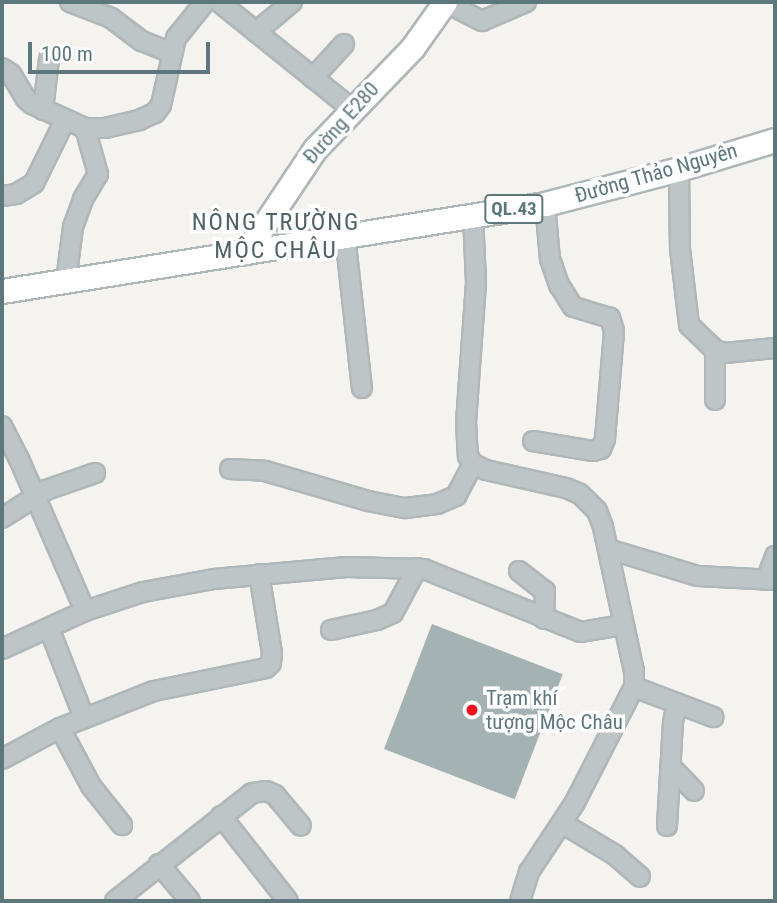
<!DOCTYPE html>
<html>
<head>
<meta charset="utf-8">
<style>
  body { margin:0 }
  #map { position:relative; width:777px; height:903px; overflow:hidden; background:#f4f3ef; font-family:"Roboto Condensed",sans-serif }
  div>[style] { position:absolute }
  .building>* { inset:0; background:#a5b2b4; transform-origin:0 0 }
  .roads { filter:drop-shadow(2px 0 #afb7b9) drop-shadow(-2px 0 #afb7b9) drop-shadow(0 2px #afb7b9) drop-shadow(0 -2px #afb7b9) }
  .minor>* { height:18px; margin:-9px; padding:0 9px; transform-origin:9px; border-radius:9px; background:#bec5c7 }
  .major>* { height:23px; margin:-11.5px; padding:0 11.5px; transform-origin:11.5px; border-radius:11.5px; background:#fff }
  .dots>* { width:19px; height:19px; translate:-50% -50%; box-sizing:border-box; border:4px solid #fff; border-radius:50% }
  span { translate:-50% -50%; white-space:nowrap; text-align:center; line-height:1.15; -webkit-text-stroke:7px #fff; paint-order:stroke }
  .shield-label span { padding:2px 5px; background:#fff; border:2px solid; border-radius:5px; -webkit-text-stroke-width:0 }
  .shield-label { font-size:19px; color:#5d787d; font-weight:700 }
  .street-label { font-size:21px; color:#5d787d }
  .poi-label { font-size:21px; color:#5d787d }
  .left { translate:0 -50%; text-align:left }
  .quarter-label { font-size:24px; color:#4f6367; letter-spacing:2px }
  .frame { position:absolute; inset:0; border:4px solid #5d787d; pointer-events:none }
  .scale { position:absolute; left:28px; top:42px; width:182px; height:32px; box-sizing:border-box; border:4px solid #5d787d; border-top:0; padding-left:9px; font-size:21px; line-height:24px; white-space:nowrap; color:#5d787d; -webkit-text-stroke:5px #fff; paint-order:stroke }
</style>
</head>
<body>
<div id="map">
  <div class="building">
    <div style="left:432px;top:624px;width:140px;height:134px;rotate:21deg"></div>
  </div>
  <div class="roads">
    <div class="minor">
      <div style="left:70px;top:2px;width:44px;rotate:21.3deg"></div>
      <div style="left:111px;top:18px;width:39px;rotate:37deg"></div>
      <div style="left:142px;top:41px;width:31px;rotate:22deg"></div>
      <div style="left:219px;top:2px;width:171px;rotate:38.8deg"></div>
      <div style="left:445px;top:2px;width:42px;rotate:27.2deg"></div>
      <div style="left:482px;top:21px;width:48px;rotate:-23.4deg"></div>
      <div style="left:256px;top:32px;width:47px;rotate:-39.8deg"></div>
      <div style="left:2px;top:68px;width:11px;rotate:34deg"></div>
      <div style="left:11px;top:74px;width:29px;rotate:59deg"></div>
      <div style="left:26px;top:99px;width:8px;rotate:40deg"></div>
      <div style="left:32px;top:104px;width:58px;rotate:24.4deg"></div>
      <div style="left:85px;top:128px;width:20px"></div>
      <div style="left:105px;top:128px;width:35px;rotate:-13deg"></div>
      <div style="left:139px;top:120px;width:17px;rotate:-24deg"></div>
      <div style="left:155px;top:113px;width:10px;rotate:-53deg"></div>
      <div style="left:161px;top:105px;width:69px;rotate:-77.4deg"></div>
      <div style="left:176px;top:38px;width:46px;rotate:-51.1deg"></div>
      <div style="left:313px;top:78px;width:46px;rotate:-47.6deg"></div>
      <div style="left:43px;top:110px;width:51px;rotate:-83.3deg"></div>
      <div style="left:679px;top:169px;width:80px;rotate:89.3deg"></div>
      <div style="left:680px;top:249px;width:77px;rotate:83.2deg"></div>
      <div style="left:689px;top:325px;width:36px;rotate:44deg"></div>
      <div style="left:715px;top:350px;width:10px;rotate:17deg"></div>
      <div style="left:725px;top:353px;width:50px;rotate:-5.7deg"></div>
      <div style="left:2px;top:196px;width:14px;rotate:-8deg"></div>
      <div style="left:16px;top:194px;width:21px;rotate:-31deg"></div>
      <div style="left:34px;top:183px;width:70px;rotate:-63.8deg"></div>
      <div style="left:473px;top:216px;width:67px;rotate:87.4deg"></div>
      <div style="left:476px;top:283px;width:139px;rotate:94.1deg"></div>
      <div style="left:466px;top:422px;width:34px;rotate:87deg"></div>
      <div style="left:468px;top:456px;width:9px;rotate:58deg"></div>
      <div style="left:473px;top:464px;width:14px;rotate:25deg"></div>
      <div style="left:486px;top:470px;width:82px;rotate:12.7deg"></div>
      <div style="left:566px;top:488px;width:15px;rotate:23deg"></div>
      <div style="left:580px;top:494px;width:24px;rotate:45deg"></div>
      <div style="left:597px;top:511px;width:17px;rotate:69deg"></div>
      <div style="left:603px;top:527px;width:147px;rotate:77.9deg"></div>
      <div style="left:634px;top:671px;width:16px;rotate:90deg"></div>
      <div style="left:634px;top:687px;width:131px;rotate:117.1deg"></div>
      <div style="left:574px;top:804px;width:82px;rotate:123.5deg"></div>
      <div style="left:529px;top:872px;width:30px;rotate:107deg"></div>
      <div style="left:345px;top:235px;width:154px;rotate:83.7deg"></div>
      <div style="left:66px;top:281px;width:54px;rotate:-82.6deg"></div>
      <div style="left:73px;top:227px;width:30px;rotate:-70deg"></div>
      <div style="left:83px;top:199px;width:29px;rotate:-59deg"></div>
      <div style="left:98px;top:174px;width:48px;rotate:-105.8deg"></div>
      <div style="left:715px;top:350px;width:50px;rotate:90deg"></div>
      <div style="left:2px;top:426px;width:37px;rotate:63deg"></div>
      <div style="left:19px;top:459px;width:166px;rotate:66.5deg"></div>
      <div style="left:533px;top:441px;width:61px;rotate:9.5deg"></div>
      <div style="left:593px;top:451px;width:8px;rotate:-14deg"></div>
      <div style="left:601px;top:449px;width:11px;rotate:-68deg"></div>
      <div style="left:605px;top:439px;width:108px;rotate:-85.2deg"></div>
      <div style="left:614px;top:331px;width:14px;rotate:-107deg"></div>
      <div style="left:610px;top:318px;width:39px;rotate:-163deg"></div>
      <div style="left:573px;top:307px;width:26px;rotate:-122deg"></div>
      <div style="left:559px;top:285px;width:28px;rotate:-109deg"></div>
      <div style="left:550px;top:259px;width:55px;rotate:-95.2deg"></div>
      <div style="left:230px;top:469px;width:35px;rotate:3deg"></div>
      <div style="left:265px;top:471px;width:107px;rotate:16.2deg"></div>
      <div style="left:368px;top:501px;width:38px;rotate:11deg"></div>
      <div style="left:405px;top:508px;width:32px;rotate:-7deg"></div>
      <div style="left:437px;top:504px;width:21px;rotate:-23deg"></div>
      <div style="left:456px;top:496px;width:36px;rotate:-62deg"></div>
      <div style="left:2px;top:518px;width:52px;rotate:-32.5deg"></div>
      <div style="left:46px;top:490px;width:52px;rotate:-19.1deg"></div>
      <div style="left:608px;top:549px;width:94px;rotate:16.7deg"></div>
      <div style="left:698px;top:576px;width:77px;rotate:3deg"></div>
      <div style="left:519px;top:571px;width:33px;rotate:38deg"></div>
      <div style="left:545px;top:591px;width:28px;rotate:92deg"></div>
      <div style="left:766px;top:580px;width:26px;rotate:-69deg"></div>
      <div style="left:49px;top:628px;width:97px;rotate:68.7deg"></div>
      <div style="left:331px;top:630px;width:47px;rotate:-12.3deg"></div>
      <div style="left:377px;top:620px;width:17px;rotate:-24deg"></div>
      <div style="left:393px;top:613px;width:51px;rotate:-61.9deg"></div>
      <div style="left:2px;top:649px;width:91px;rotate:-24.6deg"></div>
      <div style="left:85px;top:611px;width:61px;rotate:-18.1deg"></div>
      <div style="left:143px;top:592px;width:72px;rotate:-10.4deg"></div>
      <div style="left:214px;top:579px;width:133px;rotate:-5.2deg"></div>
      <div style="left:346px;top:567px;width:78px;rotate:1.5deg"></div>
      <div style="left:424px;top:569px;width:169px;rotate:21.9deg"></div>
      <div style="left:581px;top:632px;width:43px;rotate:-9.5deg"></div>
      <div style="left:634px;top:687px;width:85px;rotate:20.8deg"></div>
      <div style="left:60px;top:728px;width:66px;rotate:61.9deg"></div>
      <div style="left:91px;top:786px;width:50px;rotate:51.5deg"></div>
      <div style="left:2px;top:759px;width:66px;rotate:-28.1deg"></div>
      <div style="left:60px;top:728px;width:101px;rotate:-21.5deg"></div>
      <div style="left:154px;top:691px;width:114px;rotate:-11.6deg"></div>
      <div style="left:266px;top:668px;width:7px;rotate:-45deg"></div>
      <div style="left:271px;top:663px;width:10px;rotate:-84deg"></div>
      <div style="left:272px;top:653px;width:80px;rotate:-99.3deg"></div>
      <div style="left:671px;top:767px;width:33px;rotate:46deg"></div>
      <div style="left:221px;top:816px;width:108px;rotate:51.8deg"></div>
      <div style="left:562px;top:823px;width:62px;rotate:31.1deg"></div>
      <div style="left:615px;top:855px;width:33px;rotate:41deg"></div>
      <div style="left:667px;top:826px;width:104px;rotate:-86.7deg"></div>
      <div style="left:673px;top:722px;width:19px;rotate:-78deg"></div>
      <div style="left:159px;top:864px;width:48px;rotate:50deg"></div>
      <div style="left:115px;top:901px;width:174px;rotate:-38.2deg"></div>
      <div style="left:252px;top:793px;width:14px;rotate:-8deg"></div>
      <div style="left:266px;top:791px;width:10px;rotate:24deg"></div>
      <div style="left:275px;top:795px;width:40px;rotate:50deg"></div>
    </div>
    <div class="major">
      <div style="left:246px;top:252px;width:124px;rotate:-56.2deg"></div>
      <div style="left:315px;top:149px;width:141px;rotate:-46.1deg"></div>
      <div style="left:413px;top:47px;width:55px;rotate:-54.6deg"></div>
      <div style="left:2px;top:291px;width:550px;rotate:-9.1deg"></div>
      <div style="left:545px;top:204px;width:138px;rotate:-14.6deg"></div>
      <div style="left:679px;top:169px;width:100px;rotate:-16.8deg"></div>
    </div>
  </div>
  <div class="dots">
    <div style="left:472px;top:710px;background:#ef151e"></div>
  </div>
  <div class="shield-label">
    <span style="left:514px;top:209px">QL.43</span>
  </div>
  <div class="street-label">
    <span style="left:341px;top:123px;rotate:-48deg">Đường E280</span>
    <span style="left:656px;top:173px;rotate:-16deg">Đường Thảo Nguyên</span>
  </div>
  <div class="poi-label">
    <span class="left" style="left:486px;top:710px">Trạm khí<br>tượng Mộc Châu</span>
  </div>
  <div class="quarter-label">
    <span style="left:276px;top:237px">NÔNG TRƯỜNG<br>MỘC CHÂU</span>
  </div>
  <div class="frame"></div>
  <div class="scale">100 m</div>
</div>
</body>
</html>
